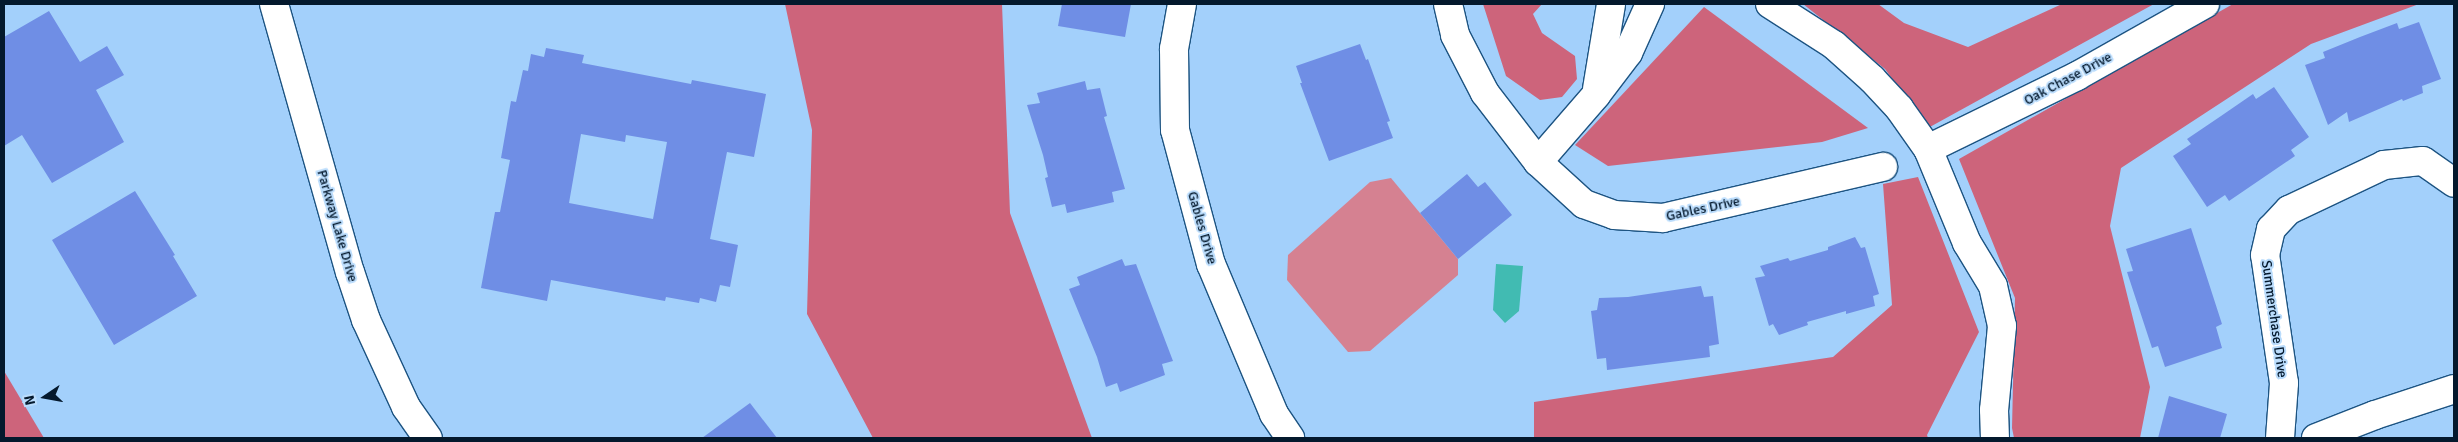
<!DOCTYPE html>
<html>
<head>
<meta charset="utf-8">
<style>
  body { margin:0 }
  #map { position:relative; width:2458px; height:442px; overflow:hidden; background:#a3d0fb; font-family:Signika,sans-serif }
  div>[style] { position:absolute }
  .green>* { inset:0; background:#d58191 }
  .forest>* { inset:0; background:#cd647b }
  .water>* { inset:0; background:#41bbb2 }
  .building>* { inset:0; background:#6f8ee5 }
  .roads { filter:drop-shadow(1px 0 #1d5482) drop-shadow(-1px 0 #1d5482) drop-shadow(0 1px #1d5482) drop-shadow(0 -1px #1d5482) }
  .minor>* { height:28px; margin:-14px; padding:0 14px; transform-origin:14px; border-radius:14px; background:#fff }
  span { translate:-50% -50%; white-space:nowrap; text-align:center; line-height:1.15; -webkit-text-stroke:4px #badcfc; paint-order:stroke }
  .street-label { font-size:14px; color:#04192d }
  .frame { position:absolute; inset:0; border:5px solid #04192d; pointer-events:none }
  .north { position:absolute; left:20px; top:372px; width:50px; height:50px; -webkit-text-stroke:4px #badcfc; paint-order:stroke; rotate:258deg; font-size:14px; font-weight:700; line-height:20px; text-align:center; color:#04192d }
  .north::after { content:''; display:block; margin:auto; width:18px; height:22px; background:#04192d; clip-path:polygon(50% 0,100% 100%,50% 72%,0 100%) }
</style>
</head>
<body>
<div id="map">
  <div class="green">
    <div style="clip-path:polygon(1391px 178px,1458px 259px,1458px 275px,1370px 351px,1348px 352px,1287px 280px,1288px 255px,1370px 182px)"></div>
  </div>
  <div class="forest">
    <div style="clip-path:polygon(785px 4px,1002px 4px,1010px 213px,1092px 438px,873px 438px,807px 314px,812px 130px)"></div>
    <div style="clip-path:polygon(1483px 4px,1542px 4px,1533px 14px,1542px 33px,1575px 56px,1577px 79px,1562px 97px,1540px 100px,1506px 76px)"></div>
    <div style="clip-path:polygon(1803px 4px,1878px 4px,1904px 23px,1968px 47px,2062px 4px,2154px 4px,1928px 128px,1885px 69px)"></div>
    <div style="clip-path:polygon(2233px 4px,2419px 4px,2311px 44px,2121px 168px,2110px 226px,2150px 387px,2140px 438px,2014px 438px,2012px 428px,2015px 298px,1959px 159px)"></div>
    <div style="clip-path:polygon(1704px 7px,1868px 128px,1822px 142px,1608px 166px,1575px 145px)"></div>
    <div style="clip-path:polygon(1918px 177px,1979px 332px,1927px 435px,1928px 438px,1534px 438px,1534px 402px,1833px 357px,1892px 305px,1883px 184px)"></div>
    <div style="clip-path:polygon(4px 371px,44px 438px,4px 438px)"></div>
  </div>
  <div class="water">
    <div style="clip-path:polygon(1496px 264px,1523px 266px,1519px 311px,1505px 323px,1493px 310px)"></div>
  </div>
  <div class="building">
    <div style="clip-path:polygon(1062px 4px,1131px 4px,1125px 37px,1058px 26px)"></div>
    <div style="clip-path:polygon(49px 11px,80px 62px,107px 46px,124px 75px,96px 90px,124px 142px,52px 183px,22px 135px,4px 146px,4px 37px)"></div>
    <div style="clip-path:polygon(2419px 22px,2441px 79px,2422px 86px,2423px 93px,2403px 101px,2402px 99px,2349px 122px,2347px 112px,2328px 125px,2305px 65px,2325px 58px,2323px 52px,2360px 37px,2397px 23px,2399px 29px)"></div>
    <div style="clip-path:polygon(1360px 44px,1366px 60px,1368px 59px,1390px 121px,1387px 122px,1393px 138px,1329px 161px,1300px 83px,1302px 83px,1296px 66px)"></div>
    <div style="clip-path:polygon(evenodd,546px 48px,584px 55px,582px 63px,691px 84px,692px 80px,766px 94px,754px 157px,727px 152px,710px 239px,738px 245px,730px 287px,720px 285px,716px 302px,700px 298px,699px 303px,666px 297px,665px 301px,551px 280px,547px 301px,481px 288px,495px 212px,500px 212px,510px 160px,501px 158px,511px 101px,516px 102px,523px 70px,528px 71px,531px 54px,544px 57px,546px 48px,581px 134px,625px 142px,626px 135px,667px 142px,653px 219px,569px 203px,581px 134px)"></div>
    <div style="clip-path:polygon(1085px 81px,1087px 90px,1100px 88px,1107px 116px,1104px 117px,1125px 189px,1112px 192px,1114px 202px,1067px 213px,1065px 204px,1052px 207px,1045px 178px,1048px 177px,1043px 155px,1027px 105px,1040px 103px,1037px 93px)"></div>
    <div style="clip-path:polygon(2274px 87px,2309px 137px,2291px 150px,2295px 156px,2229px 201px,2225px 195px,2207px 207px,2173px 156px,2191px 144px,2187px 139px,2221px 116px,2253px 94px,2256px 99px)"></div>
    <div style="clip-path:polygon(1467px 174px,1478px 187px,1485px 182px,1512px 215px,1458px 259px,1420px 213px)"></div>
    <div style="clip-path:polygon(135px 191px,175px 255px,173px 256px,197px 296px,114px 345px,52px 240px)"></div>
    <div style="clip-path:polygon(2191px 228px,2222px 324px,2216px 327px,2222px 348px,2165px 367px,2158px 346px,2152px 348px,2127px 272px,2133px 271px,2126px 249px)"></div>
    <div style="clip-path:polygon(1855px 237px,1861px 248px,1865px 247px,1879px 294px,1873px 296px,1875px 306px,1846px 314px,1846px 311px,1807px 322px,1808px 325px,1779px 335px,1773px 324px,1769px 326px,1755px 278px,1765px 276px,1760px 266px,1788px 258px,1790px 261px,1828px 250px,1828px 247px)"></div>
    <div style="clip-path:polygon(1122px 259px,1125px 266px,1136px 264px,1173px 361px,1162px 364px,1165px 375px,1120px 392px,1117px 383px,1106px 387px,1097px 357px,1069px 289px,1080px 285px,1077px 277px)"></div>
    <div style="clip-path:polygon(1701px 286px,1704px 297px,1713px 296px,1719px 344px,1709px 346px,1710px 357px,1607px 370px,1606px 358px,1597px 359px,1591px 311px,1597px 310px,1599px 298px,1628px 297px)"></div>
    <div style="clip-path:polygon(2169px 396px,2227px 414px,2220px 438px,2158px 438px)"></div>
    <div style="clip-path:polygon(750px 403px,777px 438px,702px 438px)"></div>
  </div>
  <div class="roads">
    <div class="minor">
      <div style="left:274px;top:4px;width:279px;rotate:74.2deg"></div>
      <div style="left:350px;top:272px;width:51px;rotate:71.6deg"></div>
      <div style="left:366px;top:320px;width:96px;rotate:65.3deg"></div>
      <div style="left:406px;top:407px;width:38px;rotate:55deg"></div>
      <div style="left:1182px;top:4px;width:46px;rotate:100.1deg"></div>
      <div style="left:1174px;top:49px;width:81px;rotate:89.3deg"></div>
      <div style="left:1175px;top:130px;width:139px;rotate:75deg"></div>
      <div style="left:1211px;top:264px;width:163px;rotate:67.2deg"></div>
      <div style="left:1274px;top:414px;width:29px;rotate:56deg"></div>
      <div style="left:1448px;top:4px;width:32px;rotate:77deg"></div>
      <div style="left:1455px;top:35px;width:65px;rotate:62.7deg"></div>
      <div style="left:1485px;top:93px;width:87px;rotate:52.5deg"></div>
      <div style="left:1538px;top:162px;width:62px;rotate:42.4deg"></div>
      <div style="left:1584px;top:204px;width:32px;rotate:20deg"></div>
      <div style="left:1614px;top:215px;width:49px;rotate:3.5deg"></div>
      <div style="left:1663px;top:218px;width:226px;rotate:-13.1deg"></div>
      <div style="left:1770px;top:4px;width:76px;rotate:32.6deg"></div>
      <div style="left:1834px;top:45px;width:51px;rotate:41.8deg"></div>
      <div style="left:1872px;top:79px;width:40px;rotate:47deg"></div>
      <div style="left:1899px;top:108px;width:50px;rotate:54.7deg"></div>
      <div style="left:1928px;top:149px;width:102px;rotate:67.5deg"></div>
      <div style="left:1967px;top:243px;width:50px;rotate:58.8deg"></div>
      <div style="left:1993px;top:286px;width:41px;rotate:77.3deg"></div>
      <div style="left:2002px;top:326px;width:84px;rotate:95.4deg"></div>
      <div style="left:1994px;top:410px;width:28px;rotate:88deg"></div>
      <div style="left:1597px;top:89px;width:86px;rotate:-80.6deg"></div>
      <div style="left:1928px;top:149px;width:166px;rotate:-26.1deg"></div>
      <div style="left:2077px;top:76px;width:147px;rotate:-29.4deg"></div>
      <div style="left:1538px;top:162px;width:89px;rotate:-49.1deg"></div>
      <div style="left:1596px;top:95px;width:53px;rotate:-52.7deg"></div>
      <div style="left:1628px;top:53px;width:54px;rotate:-65.8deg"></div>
      <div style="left:2280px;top:438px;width:55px;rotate:-85.8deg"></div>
      <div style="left:2284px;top:383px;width:129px;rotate:-98.4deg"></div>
      <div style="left:2265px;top:255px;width:27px;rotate:-77deg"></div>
      <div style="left:2271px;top:229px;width:26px;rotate:-47deg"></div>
      <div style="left:2289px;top:210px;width:105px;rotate:-25.3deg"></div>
      <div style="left:2384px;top:165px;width:39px;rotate:-6deg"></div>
      <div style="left:2423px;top:161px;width:38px;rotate:35deg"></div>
      <div style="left:2316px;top:438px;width:63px;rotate:-21.3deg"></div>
      <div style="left:2375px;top:415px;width:83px;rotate:-18.2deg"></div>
    </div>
  </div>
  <div class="street-label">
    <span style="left:2068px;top:79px;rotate:-28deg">Oak Chase Drive</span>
    <span style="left:1703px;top:209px;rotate:-12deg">Gables Drive</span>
    <span style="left:337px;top:226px;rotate:74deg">Parkway Lake Drive</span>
    <span style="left:1202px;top:228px;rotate:74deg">Gables Drive</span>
    <span style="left:2274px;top:319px;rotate:82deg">Summerchase Drive</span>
  </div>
  <div class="frame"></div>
  <div class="north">N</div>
</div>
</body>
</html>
